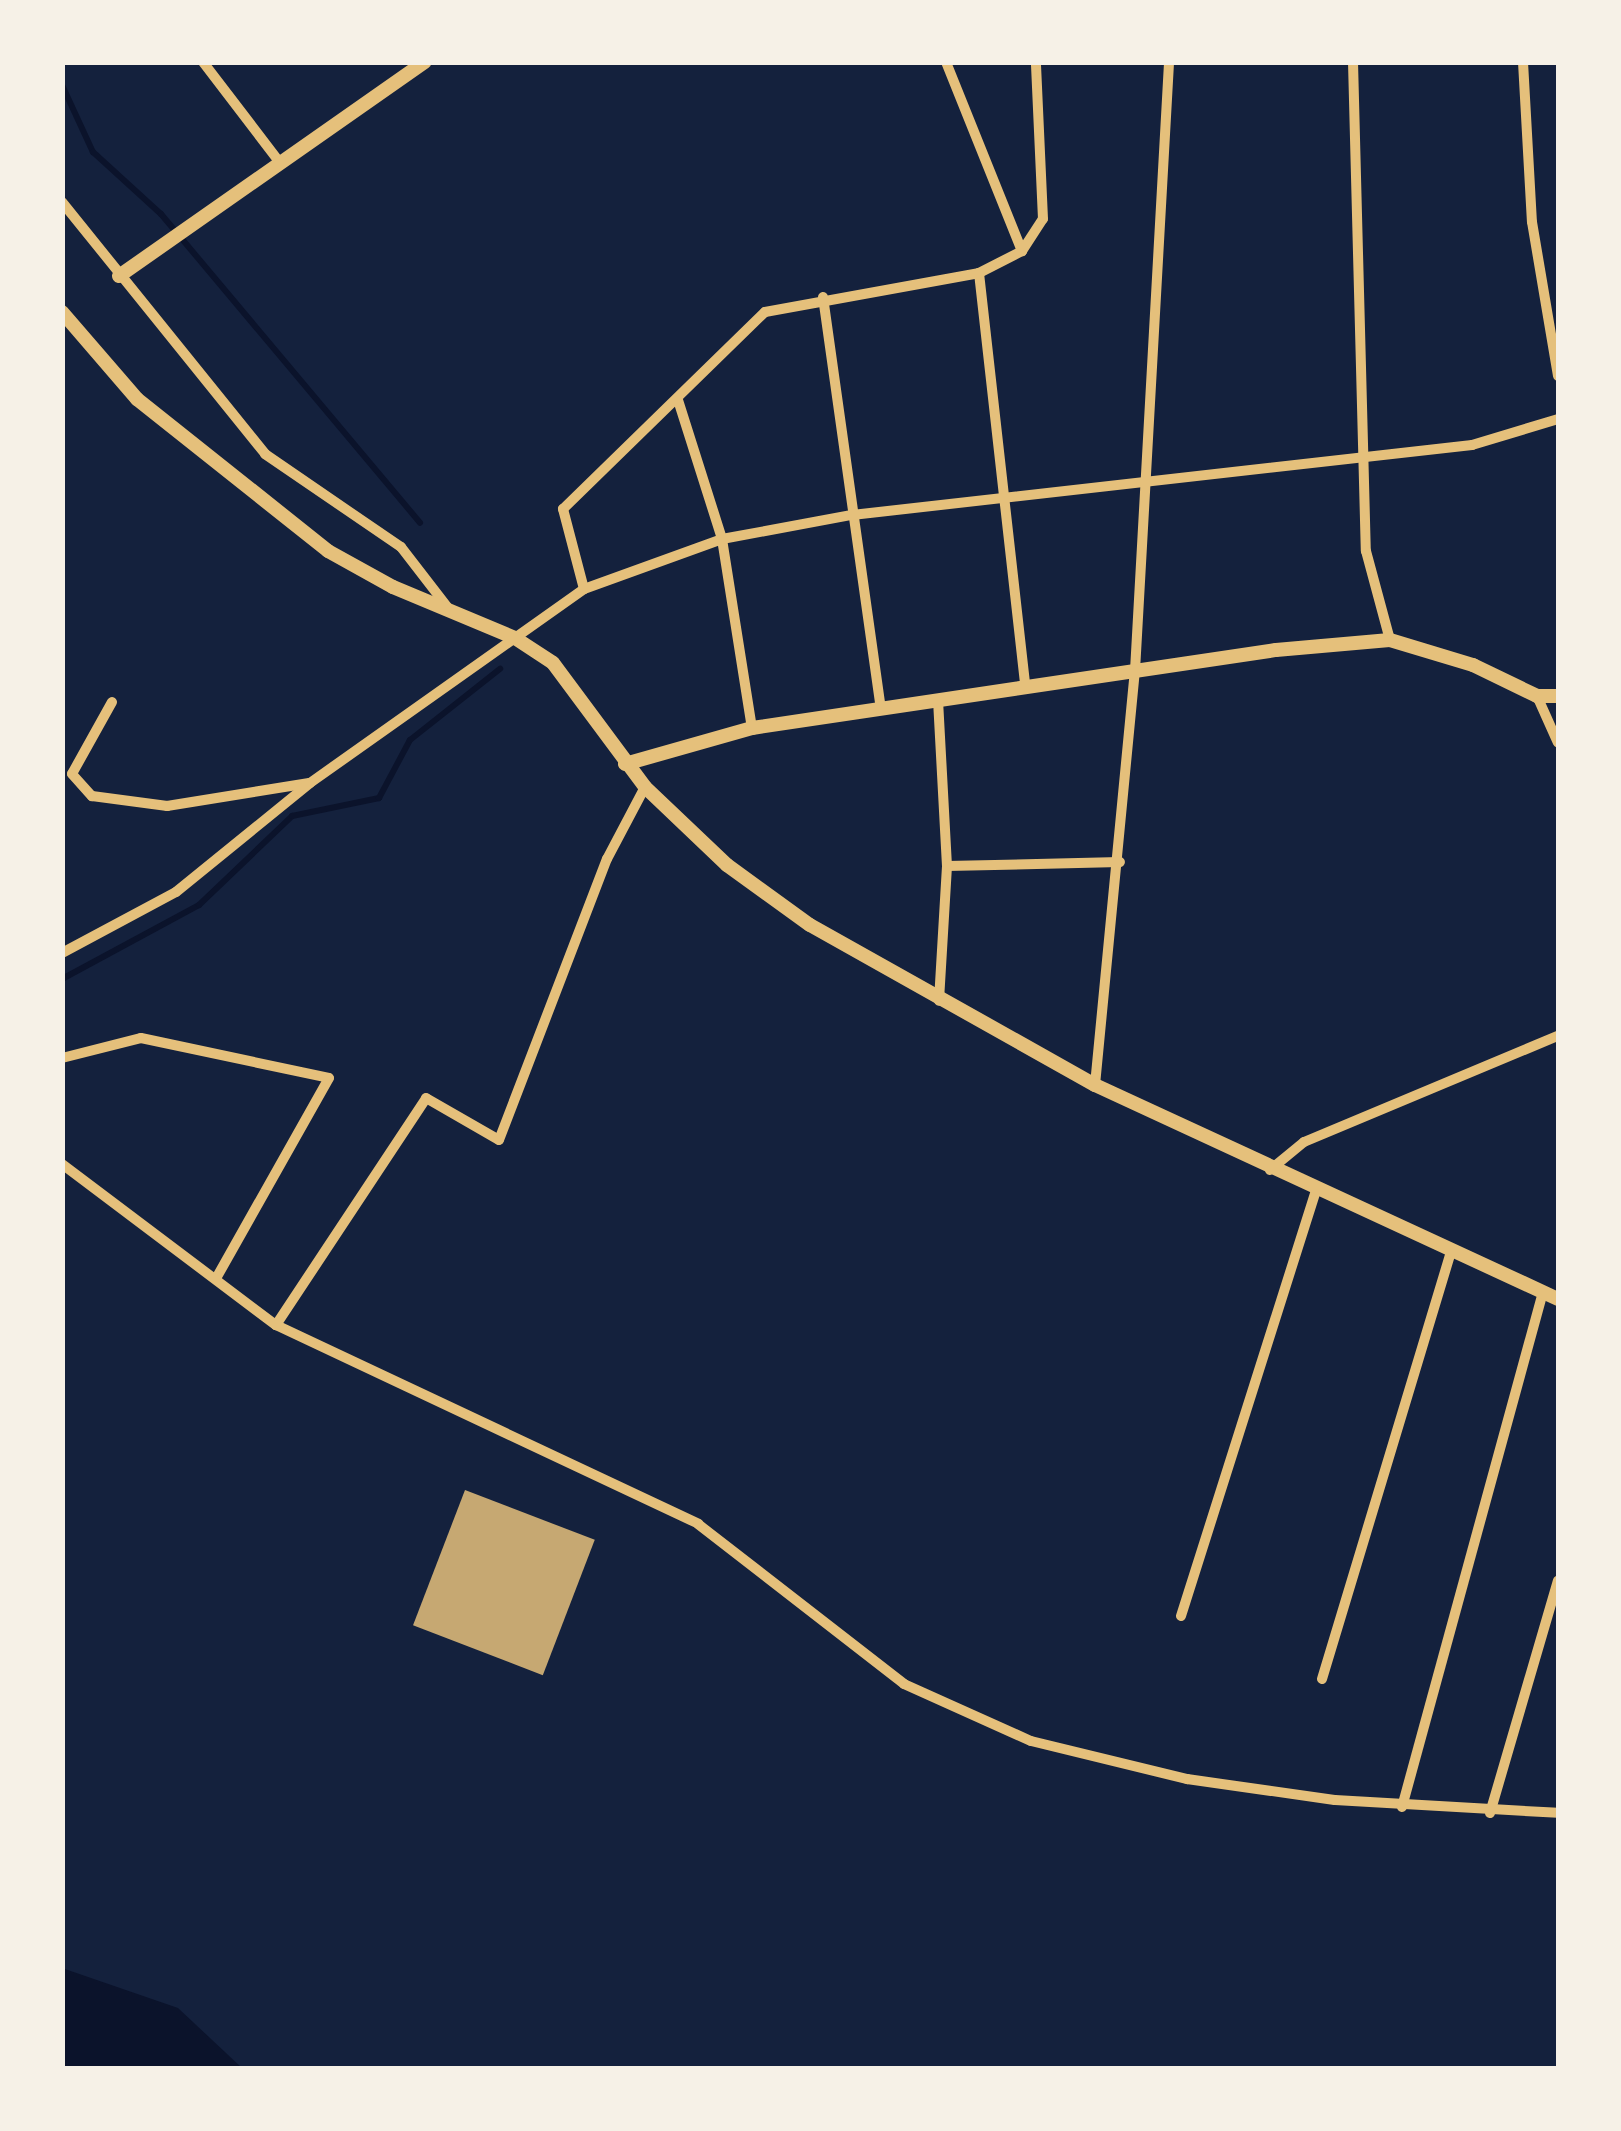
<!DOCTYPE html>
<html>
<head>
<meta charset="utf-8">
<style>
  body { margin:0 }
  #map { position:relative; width:1621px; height:2131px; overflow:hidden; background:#14213d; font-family:"Space Grotesk",sans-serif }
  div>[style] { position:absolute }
  .water>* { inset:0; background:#0b132b }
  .stream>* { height:6px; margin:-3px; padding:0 3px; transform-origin:3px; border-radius:3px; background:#0b132b }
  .building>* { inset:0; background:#c6a872; transform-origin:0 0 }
  .minor>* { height:10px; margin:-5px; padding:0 5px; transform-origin:5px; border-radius:5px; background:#e5c07b }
  .tertiary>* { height:14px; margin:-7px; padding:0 7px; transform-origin:7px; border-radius:7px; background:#e5c07b }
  span { translate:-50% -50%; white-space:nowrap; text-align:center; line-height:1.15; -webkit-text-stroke:8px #f6f1e7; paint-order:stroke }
  .frame { position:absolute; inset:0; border:65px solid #f6f1e7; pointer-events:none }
</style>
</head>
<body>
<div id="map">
  <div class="water">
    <div style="clip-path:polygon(62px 1968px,178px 2008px,242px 2068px,63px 2068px)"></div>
  </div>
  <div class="stream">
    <div style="left:62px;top:85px;width:74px;rotate:65.2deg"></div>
    <div style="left:93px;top:152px;width:92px;rotate:42.4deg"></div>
    <div style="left:161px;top:214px;width:403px;rotate:50deg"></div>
    <div style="left:62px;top:979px;width:156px;rotate:-28.4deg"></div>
    <div style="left:199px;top:905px;width:129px;rotate:-43.7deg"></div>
    <div style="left:292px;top:816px;width:89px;rotate:-11.7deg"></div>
    <div style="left:379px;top:798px;width:66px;rotate:-61.9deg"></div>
    <div style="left:410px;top:740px;width:115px;rotate:-38.3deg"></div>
  </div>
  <div class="building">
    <div style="left:465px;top:1490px;width:139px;height:145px;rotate:21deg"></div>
  </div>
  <div class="minor">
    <div style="left:203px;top:62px;width:128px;rotate:52.6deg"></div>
    <div style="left:946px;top:62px;width:204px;rotate:68.1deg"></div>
    <div style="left:1353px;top:62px;width:489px;rotate:88.5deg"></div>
    <div style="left:1366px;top:551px;width:92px;rotate:74.9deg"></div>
    <div style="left:1523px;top:62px;width:160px;rotate:86.8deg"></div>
    <div style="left:1532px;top:222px;width:156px;rotate:80.4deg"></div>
    <div style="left:62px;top:202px;width:324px;rotate:51.1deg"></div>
    <div style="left:265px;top:454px;width:165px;rotate:34.4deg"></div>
    <div style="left:401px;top:547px;width:78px;rotate:52.3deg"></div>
    <div style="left:979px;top:273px;width:416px;rotate:83.6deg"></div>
    <div style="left:823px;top:297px;width:415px;rotate:82deg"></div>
    <div style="left:678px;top:400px;width:146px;rotate:72.4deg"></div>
    <div style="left:722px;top:539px;width:191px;rotate:81deg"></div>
    <div style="left:584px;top:589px;width:83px;rotate:-104.7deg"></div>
    <div style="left:563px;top:509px;width:282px;rotate:-44.3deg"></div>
    <div style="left:765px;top:312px;width:218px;rotate:-10.3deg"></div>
    <div style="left:979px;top:273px;width:48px;rotate:-27.1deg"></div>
    <div style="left:1022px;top:251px;width:38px;rotate:-57deg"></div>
    <div style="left:1043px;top:219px;width:157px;rotate:-92.6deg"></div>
    <div style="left:1537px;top:696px;width:51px;rotate:65.9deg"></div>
    <div style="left:938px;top:700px;width:166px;rotate:86.9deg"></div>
    <div style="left:947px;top:866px;width:135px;rotate:93.4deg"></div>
    <div style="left:112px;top:702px;width:82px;rotate:119.1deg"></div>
    <div style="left:72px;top:774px;width:30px;rotate:48deg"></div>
    <div style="left:92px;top:796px;width:76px;rotate:7.6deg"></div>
    <div style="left:167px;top:806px;width:144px;rotate:-9.2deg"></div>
    <div style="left:947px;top:866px;width:173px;rotate:-1.3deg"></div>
    <div style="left:62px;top:953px;width:129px;rotate:-28.2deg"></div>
    <div style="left:176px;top:892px;width:173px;rotate:-39.1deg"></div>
    <div style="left:310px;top:783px;width:336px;rotate:-35.3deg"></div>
    <div style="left:584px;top:589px;width:147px;rotate:-19.9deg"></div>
    <div style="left:722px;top:539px;width:132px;rotate:-10.5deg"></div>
    <div style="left:852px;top:515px;width:624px;rotate:-6.44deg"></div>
    <div style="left:1472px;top:445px;width:90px;rotate:-16.8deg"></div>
    <div style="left:62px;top:1058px;width:81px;rotate:-14.2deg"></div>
    <div style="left:141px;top:1038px;width:192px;rotate:12deg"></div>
    <div style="left:329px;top:1078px;width:228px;rotate:119.4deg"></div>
    <div style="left:1095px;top:1085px;width:416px;rotate:-84.5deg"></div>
    <div style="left:1135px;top:671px;width:610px;rotate:-86.8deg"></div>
    <div style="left:62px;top:1164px;width:268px;rotate:37deg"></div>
    <div style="left:276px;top:1325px;width:467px;rotate:25.2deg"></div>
    <div style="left:698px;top:1524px;width:261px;rotate:37.8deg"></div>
    <div style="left:904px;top:1684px;width:139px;rotate:24.2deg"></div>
    <div style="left:1031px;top:1741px;width:161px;rotate:13.7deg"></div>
    <div style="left:1187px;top:1779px;width:149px;rotate:8.1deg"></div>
    <div style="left:1335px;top:1800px;width:223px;rotate:3.3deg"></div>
    <div style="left:1270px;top:1170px;width:44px;rotate:-39.5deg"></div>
    <div style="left:1304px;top:1142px;width:275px;rotate:-22.7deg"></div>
    <div style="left:276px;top:1325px;width:272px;rotate:-56.5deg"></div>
    <div style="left:426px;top:1098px;width:84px;rotate:29.9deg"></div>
    <div style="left:499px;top:1140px;width:301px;rotate:-69deg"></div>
    <div style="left:607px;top:859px;width:81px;rotate:-62.2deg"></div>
    <div style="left:1181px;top:1616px;width:446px;rotate:-72.4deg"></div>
    <div style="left:1322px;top:1679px;width:446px;rotate:-73.2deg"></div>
    <div style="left:1402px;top:1807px;width:534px;rotate:-74.69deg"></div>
    <div style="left:1490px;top:1813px;width:242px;rotate:-73.7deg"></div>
  </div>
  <div class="tertiary">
    <div style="left:119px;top:276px;width:373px;rotate:-35deg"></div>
    <div style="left:62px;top:312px;width:115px;rotate:49.2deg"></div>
    <div style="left:137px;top:399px;width:244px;rotate:38.5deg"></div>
    <div style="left:328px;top:551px;width:74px;rotate:29deg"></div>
    <div style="left:393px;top:587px;width:132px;rotate:22.7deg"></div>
    <div style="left:515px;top:638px;width:45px;rotate:33.3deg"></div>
    <div style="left:553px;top:663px;width:154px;rotate:53.4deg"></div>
    <div style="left:645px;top:787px;width:113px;rotate:43.6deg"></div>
    <div style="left:727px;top:865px;width:102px;rotate:35.9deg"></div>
    <div style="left:810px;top:925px;width:327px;rotate:29.3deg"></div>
    <div style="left:1095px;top:1085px;width:510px;rotate:24.81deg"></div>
    <div style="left:625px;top:764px;width:132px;rotate:-15.8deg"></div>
    <div style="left:752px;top:728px;width:530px;rotate:-8.47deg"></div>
    <div style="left:1276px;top:650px;width:114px;rotate:-5deg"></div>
    <div style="left:1390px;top:640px;width:87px;rotate:16.8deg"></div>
    <div style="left:1473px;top:665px;width:71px;rotate:25.8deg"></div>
    <div style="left:1537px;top:696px;width:21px"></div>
  </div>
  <div class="frame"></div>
</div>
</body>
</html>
